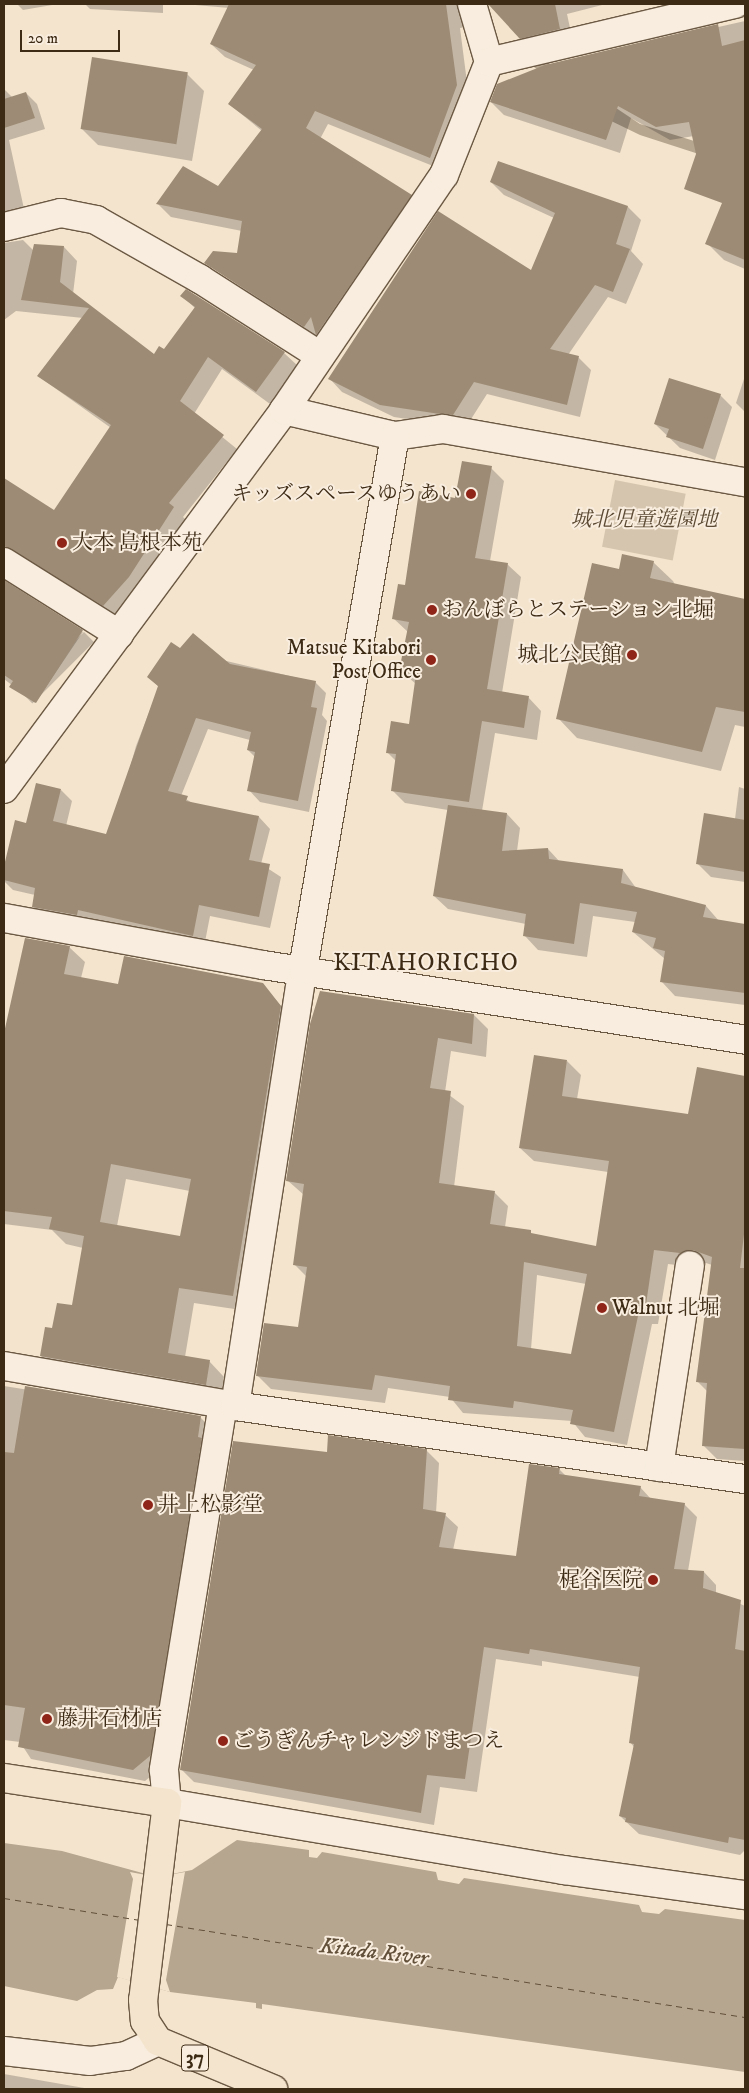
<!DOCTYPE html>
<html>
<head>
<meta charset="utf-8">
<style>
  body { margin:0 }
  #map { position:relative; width:749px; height:2093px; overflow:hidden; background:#f4e4cd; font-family:"IM FELL DW Pica","Noto Serif JP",serif }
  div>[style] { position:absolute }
  .green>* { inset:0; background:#d5c5ae; transform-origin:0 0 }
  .water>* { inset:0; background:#b6a58f }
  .pier>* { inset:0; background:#f4e4cd }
  .shadow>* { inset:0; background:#0003; transform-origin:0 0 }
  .ferry>* { height:1px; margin-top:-0.5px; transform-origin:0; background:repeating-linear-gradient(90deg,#62503a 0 6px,transparent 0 11px) }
  .building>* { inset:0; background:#9d8b75; transform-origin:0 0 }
  .roads { filter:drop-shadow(1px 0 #6c5944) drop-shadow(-1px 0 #6c5944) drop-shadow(0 1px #6c5944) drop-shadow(0 -1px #6c5944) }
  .minor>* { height:28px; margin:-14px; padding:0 14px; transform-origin:14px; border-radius:14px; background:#f8edde }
  .major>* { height:28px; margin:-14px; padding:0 14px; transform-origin:14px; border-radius:14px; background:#f4e4cd }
  .dots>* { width:14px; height:14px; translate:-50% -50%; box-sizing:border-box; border:2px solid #f8edde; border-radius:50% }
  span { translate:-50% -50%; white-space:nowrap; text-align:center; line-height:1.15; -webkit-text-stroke:4px #f8edde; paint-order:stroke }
  .shield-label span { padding:1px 4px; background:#f8edde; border:1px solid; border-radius:4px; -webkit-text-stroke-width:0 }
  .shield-label { font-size:20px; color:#3e2b16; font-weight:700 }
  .poi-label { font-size:21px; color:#3e2b16 }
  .right { translate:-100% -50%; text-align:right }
  .left { translate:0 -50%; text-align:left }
  .park-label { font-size:21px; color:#5c4a34; font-style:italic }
  .water-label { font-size:22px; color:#62503a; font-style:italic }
  .quarter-label { font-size:24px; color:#3e2b16; letter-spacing:1px }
  .frame { position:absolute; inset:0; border:5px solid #3e2b16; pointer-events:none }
  .scale { position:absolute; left:20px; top:30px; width:100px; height:22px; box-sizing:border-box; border:2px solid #3e2b16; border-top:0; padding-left:6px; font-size:15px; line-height:18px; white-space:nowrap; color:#3e2b16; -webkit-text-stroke:4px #f8edde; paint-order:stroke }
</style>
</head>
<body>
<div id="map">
  <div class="green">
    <div style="left:615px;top:480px;width:72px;height:68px;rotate:11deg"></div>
  </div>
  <div class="water">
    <div style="clip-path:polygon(547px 62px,640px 124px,745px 157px,745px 169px,640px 135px,605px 118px,534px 67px)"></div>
    <div style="clip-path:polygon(237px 1840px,309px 1850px,309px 1857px,317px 1858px,322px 1852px,436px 1872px,438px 1880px,459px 1884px,464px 1878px,639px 1905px,642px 1912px,659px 1914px,665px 1909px,745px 1920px,745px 2072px,262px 2004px,262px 2009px,256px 2008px,256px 2003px,170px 1992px,118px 1977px,113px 1989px,97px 1990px,77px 2001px,4px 1986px,4px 1843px,62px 1851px,157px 1877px,192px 1870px)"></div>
  </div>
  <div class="pier">
    <div style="clip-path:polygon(130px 1872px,157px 1877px,185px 1872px,166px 1980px,170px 1992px,117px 1977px,133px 1879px)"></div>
  </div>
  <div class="shadow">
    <div style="clip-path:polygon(17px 4px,58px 4px,23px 10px)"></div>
    <div style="clip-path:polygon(85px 4px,163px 4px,163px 13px,90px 9px)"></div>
    <div style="clip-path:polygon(184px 4px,478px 4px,471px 26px,460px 28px,469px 98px,443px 170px,328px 124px,320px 139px,411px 196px,424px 209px,317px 339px,206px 263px,238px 255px,242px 231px,171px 217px,158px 204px,219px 188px,262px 131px,229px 104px,254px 70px,225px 57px,211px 44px,229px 8px)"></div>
    <div style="clip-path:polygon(489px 4px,606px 4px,567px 14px,573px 42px,534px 51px)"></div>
    <div style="clip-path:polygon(745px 21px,745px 159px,710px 165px,694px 136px,670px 140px,631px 118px,620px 153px,504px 115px,491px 102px,545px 66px)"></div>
    <div style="clip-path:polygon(187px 74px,204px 91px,192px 161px,98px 145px,81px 128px)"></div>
    <div style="clip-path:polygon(5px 90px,13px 98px,26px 93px,37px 104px,45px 129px,9px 140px,26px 218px,4px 229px)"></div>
    <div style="clip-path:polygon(499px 162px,628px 207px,641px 220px,631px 251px,643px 264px,626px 304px,608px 297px,568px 355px,578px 357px,591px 370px,580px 417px,487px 394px,466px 427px,454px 426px,394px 417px,342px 392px,330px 379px,532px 272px,554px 218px,504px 195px,491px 182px)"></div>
    <div style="clip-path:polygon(727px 195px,745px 203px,745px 269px,724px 260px,707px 243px)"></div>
    <div style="clip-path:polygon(23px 240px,34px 251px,64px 247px,77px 261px,73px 294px,154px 355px,164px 351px,196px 309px,182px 296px,284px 353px,298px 366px,270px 404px,222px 369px,194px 414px,237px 449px,183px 517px,187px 521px,117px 618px,4px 543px,4px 479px,54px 512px,111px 428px,38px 376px,83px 318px,16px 311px,4px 320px,4px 243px)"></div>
    <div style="clip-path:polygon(745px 376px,745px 412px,736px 403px)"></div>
    <div style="clip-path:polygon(720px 395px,732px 407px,715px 460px,680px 448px,655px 424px)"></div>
    <div style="clip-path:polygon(491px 468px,504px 481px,490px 561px,507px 564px,521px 577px,502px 693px,528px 697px,541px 711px,537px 740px,495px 733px,482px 811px,507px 814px,520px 828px,517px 851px,548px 849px,560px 862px,623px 870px,636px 888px,706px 906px,719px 921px,745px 926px,745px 1005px,675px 996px,662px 982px,665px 959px,633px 932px,635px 922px,593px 916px,587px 957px,538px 950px,525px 936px,526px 924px,448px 909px,434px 896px,448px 810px,405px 803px,392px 790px,396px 761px,387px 752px,410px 725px,416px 684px,400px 670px,408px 632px,393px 618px,406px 586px,456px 499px)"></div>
    <div style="clip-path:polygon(653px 562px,673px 581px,687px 608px,745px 621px,745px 727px,735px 725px,721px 771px,577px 738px,558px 718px,620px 571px)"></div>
    <div style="clip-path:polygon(4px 582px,83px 632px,35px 703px,4px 679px)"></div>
    <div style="left:84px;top:632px;width:14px;height:87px;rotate:45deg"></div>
    <div style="clip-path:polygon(180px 650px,315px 682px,326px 693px,322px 715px,327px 721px,309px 812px,260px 802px,249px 790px,255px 757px,248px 750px,250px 740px,208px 729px,181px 796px,194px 804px,259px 817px,270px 829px,261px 864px,281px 877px,270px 928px,210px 916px,204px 947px,44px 918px,33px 907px,35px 895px,13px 890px,4px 881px,16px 822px,26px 829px,61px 790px,72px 801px,66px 826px,107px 836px,113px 829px,136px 746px,159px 687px,149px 677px)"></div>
    <div style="clip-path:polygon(739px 787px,745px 789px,745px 882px,711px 877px,697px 863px,735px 819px)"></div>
    <div style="clip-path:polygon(evenodd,26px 939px,69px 947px,85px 962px,81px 978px,119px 986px,262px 984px,296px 1023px,248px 1311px,194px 1303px,185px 1357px,209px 1361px,224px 1377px,221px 1400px,56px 1371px,41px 1356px,54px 1330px,73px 1307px,83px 1248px,66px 1244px,52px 1230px,4px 1224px,4px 1229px,4px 1039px,26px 939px,126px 1179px,190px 1191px,181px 1237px,117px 1226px,126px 1179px)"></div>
    <div style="clip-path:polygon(evenodd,474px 1015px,488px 1029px,486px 1057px,451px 1051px,445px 1092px,464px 1106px,454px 1187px,494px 1192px,508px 1206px,505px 1227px,535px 1235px,597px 1247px,608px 1172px,534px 1161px,520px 1148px,567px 1061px,581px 1075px,577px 1099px,689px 1116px,698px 1069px,745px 1077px,745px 1461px,717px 1459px,703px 1445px,708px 1392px,698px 1382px,712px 1265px,706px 1263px,694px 1267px,668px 1264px,658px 1324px,652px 1324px,627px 1445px,585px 1437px,572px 1421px,463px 1413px,450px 1397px,388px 1388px,385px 1403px,271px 1389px,257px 1375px,299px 1329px,307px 1277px,294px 1264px,304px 1195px,287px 1180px,312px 1024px,474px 1015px,537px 1275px,586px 1284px,572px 1355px,531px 1349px,537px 1275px)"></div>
    <div style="clip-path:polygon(4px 1386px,200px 1417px,212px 1429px,162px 1767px,145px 1781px,31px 1759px,20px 1742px,4px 1740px)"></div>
    <div style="clip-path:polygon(426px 1450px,439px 1463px,436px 1513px,445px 1515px,458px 1527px,453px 1550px,517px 1557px,560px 1470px,567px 1477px,640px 1487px,651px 1499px,684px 1504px,697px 1517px,688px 1571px,704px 1572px,716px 1585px,716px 1593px,745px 1606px,745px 1850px,740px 1855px,639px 1834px,620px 1816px,634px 1747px,630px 1742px,640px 1677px,542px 1661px,542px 1666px,496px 1659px,477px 1792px,440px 1787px,434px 1825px,194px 1782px,181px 1769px,328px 1454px)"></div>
    <div style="clip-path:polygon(4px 2074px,90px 2089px,4px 2089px)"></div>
  </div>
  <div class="ferry">
    <div style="left:4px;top:1898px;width:138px;rotate:9.2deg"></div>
    <div style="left:166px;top:1924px;width:586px;rotate:9.13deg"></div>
  </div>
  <div class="building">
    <div style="clip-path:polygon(229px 4px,446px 4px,457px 85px,430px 158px,315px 111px,306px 128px,412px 195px,316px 335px,311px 317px,304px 327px,204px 263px,213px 251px,237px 253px,242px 221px,156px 204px,183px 166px,218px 186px,262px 129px,228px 104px,256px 65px,210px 44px)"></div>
    <div style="clip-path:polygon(488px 4px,555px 4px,560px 29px,520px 39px)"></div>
    <div style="clip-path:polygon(718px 24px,722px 46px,745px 40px,745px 260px,705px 244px,722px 203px,684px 189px,696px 154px,689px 122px,656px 127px,618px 106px,606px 140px,490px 102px,497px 84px,545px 65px)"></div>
    <div style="left:92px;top:57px;width:97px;height:73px;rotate:9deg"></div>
    <div style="clip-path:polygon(26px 92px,35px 118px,4px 128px,4px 99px)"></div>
    <div style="clip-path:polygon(498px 161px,628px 206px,616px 244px,630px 249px,613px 292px,595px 285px,550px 349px,579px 356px,567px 405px,474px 382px,453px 415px,440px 414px,380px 405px,328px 379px,438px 211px,531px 270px,555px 213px,490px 182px)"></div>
    <div style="clip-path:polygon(34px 244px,64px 246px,60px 282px,154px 354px,159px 346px,164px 349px,195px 307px,180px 296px,186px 289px,285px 352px,256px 392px,208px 357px,180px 401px,224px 435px,169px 503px,174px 507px,129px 577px,103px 606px,4px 546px,4px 478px,54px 510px,111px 425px,37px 376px,89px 308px,21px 300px)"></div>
    <div style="clip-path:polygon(669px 378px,721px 394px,703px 449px,666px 437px,669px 429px,654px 424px)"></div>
    <div style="clip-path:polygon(462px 461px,492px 466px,475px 558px,508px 563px,487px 689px,529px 696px,524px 728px,482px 721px,469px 802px,391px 791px,396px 754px,386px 753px,391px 721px,409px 724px,416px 674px,399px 671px,409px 622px,392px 619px,398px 584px,405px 585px,419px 491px,455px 498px)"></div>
    <div style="clip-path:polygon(622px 554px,654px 561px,650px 578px,745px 599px,745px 712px,716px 707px,702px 752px,556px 719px,592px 563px,619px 569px)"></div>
    <div style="clip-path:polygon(4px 580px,83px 630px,36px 703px,9px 687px,13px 681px,4px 675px)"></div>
    <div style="clip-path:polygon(193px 633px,230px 664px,316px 681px,311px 707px,317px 708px,298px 801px,247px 791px,255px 752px,247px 750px,251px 732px,196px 718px,168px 791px,188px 796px,186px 801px,259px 816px,249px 860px,270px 864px,259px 917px,199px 905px,193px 936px,78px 910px,77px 915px,32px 907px,35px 888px,4px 880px,4px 866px,15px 820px,26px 823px,36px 783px,61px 789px,53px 821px,106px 834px,158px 686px,147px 677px,171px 642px,180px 648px)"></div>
    <div style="clip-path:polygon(448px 805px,507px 813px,502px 851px,548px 848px,549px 859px,623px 869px,621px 883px,706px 905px,703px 917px,745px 924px,745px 993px,660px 982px,665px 951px,653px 948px,656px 938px,632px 932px,637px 912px,580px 903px,574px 944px,523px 936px,526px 914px,433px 896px)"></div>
    <div style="clip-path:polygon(704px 813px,745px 820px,745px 872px,696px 864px)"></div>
    <div style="clip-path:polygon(evenodd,25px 938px,70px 946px,64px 974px,118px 984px,124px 956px,263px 983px,281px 1006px,233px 1296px,179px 1288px,168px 1353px,210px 1360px,206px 1385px,40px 1356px,45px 1327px,52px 1328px,57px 1303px,72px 1305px,84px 1236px,49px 1229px,52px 1217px,4px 1211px,4px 1033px,25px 938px,111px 1164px,191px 1179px,180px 1236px,100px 1222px,111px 1164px)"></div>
    <div style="clip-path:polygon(evenodd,320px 991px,474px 1014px,472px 1044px,438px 1038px,430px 1088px,451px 1091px,439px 1183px,495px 1191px,490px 1224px,531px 1230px,531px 1233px,596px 1246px,609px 1161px,519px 1148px,534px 1055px,567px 1060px,562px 1096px,688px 1114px,697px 1067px,745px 1076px,745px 1226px,740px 1268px,745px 1268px,745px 1449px,702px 1446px,707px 1383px,696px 1382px,712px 1257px,693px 1250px,680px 1253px,654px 1250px,645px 1311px,639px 1311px,614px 1432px,570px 1424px,573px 1410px,514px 1401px,513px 1408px,448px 1400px,450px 1386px,375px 1375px,372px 1390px,256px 1376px,264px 1323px,298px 1327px,307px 1267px,293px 1265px,304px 1184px,286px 1181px,310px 1024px,320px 991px,524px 1262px,587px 1274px,571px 1354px,517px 1346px,524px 1262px)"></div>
    <div style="clip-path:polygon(25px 1386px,201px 1416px,198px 1437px,202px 1438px,151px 1755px,133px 1770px,18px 1747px,25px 1708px,4px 1705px,4px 1452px,14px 1453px)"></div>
    <div style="clip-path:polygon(328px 1435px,427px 1449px,423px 1509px,446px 1513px,439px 1547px,516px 1556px,529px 1464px,560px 1468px,559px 1474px,641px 1486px,639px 1496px,685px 1503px,674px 1569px,704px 1571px,703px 1588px,741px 1600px,735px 1649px,745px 1651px,745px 1840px,729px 1837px,728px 1843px,625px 1822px,626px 1818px,619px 1816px,634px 1744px,629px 1743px,640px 1667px,530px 1649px,529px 1654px,484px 1647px,465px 1779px,427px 1775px,421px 1813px,180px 1770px,233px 1441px,327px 1452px)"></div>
  </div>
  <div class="roads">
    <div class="minor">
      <div style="left:472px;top:4px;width:60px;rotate:73.7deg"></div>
      <div style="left:4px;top:227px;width:59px;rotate:-13.8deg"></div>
      <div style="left:61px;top:213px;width:36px;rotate:11deg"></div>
      <div style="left:96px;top:220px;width:120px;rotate:29.6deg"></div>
      <div style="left:200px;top:279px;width:141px;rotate:32.6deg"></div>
      <div style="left:284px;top:410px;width:114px;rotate:13.2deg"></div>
      <div style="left:395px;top:436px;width:49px;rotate:-8.3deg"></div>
      <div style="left:443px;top:429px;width:307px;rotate:10deg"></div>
      <div style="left:4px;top:562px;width:136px;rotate:32.1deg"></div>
      <div style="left:4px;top:789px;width:471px;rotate:-53.5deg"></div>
      <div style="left:284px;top:410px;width:284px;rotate:-55.8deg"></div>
      <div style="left:444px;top:175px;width:122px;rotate:-68.3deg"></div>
      <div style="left:489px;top:62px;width:253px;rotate:-13.3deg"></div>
      <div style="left:4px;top:918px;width:263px;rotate:10.3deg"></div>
      <div style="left:263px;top:965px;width:488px;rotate:8.8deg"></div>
      <div style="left:4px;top:1366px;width:234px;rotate:9.8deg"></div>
      <div style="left:235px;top:1406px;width:515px;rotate:8.15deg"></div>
      <div style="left:223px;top:1404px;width:371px;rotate:99.2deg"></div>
      <div style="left:164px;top:1770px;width:33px;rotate:85deg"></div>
      <div style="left:167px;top:1803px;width:403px;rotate:9.6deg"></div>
      <div style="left:564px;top:1870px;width:183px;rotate:7.9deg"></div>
      <div style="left:235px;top:1406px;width:442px;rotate:-81.2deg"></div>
      <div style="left:303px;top:969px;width:541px;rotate:-80.21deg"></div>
      <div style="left:659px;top:1467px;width:204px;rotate:-81.3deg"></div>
      <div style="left:4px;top:2051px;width:87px;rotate:6.6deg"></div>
      <div style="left:90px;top:2061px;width:36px;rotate:-8deg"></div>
      <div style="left:126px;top:2056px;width:35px;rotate:-25deg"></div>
    </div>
    <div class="major">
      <div style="left:4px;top:1778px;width:165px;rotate:8.7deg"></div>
      <div style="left:167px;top:1803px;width:198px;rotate:96.9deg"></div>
      <div style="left:143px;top:2000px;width:21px;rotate:85deg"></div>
      <div style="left:145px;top:2021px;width:24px;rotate:57deg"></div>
      <div style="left:158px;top:2041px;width:125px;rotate:22.7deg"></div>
    </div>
  </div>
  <div class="dots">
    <div style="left:471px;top:494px;background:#8f2418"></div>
    <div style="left:62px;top:543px;background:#8f2418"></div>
    <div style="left:432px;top:610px;background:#8f2418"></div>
    <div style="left:632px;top:655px;background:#8f2418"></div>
    <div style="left:431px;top:660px;background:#8f2418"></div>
    <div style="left:602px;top:1308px;background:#8f2418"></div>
    <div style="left:148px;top:1505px;background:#8f2418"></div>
    <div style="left:653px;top:1580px;background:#8f2418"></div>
    <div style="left:47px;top:1719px;background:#8f2418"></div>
    <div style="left:223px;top:1741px;background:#8f2418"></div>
  </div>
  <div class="shield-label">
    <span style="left:195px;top:2058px">37</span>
  </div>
  <div class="poi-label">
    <span class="right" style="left:461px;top:494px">キッズスペースゆうあい</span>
    <span class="left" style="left:72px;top:543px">大本 島根本苑</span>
    <span class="left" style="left:442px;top:610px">おんぼらとステーション北堀</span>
    <span class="right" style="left:421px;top:660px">Matsue Kitabori<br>Post Office</span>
    <span class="right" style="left:622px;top:655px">城北公民館</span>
    <span class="left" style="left:612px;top:1308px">Walnut 北堀</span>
    <span class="left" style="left:158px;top:1505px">井上松影堂</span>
    <span class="right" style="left:643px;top:1580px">梶谷医院</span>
    <span class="left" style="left:57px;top:1719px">藤井石材店</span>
    <span class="left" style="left:233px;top:1741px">ごうぎんチャレンジドまつえ</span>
  </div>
  <div class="park-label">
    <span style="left:644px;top:520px">城北児童遊園地</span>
  </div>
  <div class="water-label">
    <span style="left:374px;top:1952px;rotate:7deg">Kitada River</span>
  </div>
  <div class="quarter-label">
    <span style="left:426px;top:964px">KITAHORICHO</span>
  </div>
  <div class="frame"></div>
  <div class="scale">20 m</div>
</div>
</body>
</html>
